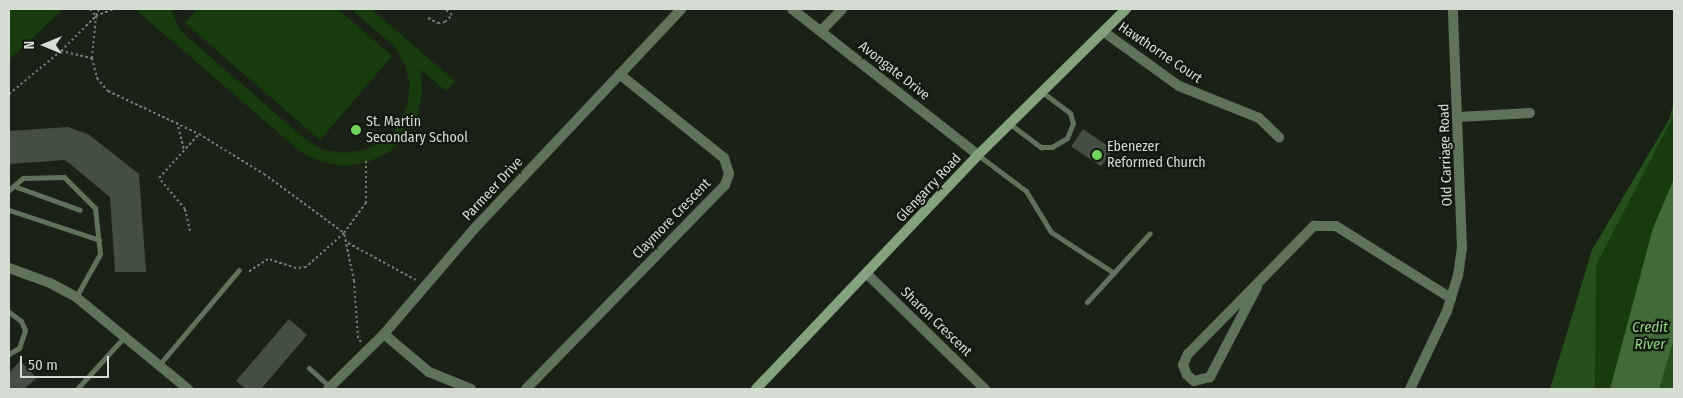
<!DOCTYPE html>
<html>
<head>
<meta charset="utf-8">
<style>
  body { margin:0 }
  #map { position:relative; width:1683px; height:398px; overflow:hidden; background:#1a2218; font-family:"Fira Sans Condensed",sans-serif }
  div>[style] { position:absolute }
  .green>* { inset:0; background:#173b0d }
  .forest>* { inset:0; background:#254f1b }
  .water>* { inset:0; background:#406b36 }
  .building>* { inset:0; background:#444e42; transform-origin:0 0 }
  .path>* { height:2px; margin-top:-1px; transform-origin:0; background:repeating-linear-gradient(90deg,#767d74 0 2.5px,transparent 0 5px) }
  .lane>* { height:5px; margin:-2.5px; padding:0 2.5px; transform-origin:2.5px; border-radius:2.5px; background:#60725b }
  .street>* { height:10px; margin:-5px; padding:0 5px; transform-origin:5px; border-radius:5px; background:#60725b }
  .secondary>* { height:10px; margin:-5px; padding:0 5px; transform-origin:5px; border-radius:5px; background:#84a27d }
  .dots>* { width:14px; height:14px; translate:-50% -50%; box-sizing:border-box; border:2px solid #11190f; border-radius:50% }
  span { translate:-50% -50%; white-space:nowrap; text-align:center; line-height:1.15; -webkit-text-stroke:4.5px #11190f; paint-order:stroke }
  .street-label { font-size:14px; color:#d6dbd4 }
  .poi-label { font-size:14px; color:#d6dbd4 }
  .left { translate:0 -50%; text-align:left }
  .water-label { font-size:15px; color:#94d385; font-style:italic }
  .frame { position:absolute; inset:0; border:10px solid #d6dbd4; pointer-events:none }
  .north { position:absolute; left:20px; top:20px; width:50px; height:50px; -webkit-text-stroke:4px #11190f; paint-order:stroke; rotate:270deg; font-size:14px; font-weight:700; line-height:20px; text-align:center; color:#d6dbd4 }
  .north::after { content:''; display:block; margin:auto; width:18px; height:22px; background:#d6dbd4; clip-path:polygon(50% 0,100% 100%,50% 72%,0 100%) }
  .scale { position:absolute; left:20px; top:356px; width:89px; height:22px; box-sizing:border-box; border:2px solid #d6dbd4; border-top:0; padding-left:6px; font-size:15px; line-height:18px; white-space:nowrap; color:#d6dbd4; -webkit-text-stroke:4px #11190f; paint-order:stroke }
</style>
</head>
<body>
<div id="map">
  <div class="green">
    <div style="clip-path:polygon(9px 9px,63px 9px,9px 60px)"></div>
    <div style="clip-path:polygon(135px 9px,171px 9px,178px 27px,185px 35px,305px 139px,323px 150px,344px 153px,365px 150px,383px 141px,398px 126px,407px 107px,410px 86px,405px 65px,395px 47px,351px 9px,371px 9px,455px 81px,446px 91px,420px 69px,422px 91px,418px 115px,406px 136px,389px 152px,368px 162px,345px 166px,322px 162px,301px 152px)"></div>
    <div style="clip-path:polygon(197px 9px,338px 9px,392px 56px,320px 140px,185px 23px)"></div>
    <div style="clip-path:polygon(1674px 100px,1674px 389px,1550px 389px,1592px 250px,1670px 118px)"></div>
  </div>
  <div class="forest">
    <div style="clip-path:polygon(1674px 100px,1674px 115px,1596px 265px,1595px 389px,1550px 389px,1592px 250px,1670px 118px)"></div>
    <div style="clip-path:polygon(1674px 310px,1674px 389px,1659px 389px,1674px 339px)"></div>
  </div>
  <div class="water">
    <div style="clip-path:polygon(1674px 179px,1674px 339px,1659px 389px,1610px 389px,1653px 228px)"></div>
  </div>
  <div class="building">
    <div style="clip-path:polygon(68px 127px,88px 134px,139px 174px,146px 272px,115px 272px,110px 197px,69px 163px,64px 160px,9px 164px,9px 131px)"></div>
    <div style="left:1083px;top:129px;width:36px;height:21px;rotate:34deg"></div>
    <div style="clip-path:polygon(289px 319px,307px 335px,261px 389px,246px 389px,236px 381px)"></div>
    <div style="clip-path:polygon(20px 361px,37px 378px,24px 389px,9px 389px,9px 373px)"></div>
  </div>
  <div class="path">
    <div style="left:90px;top:9px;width:9px;rotate:49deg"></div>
    <div style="left:96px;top:16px;width:42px;rotate:95.4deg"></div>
    <div style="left:92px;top:58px;width:21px;rotate:76deg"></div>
    <div style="left:97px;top:78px;width:17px;rotate:50deg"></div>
    <div style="left:108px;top:91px;width:101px;rotate:25.3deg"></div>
    <div style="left:199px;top:134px;width:76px;rotate:31.6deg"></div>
    <div style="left:264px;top:174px;width:99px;rotate:36.4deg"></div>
    <div style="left:344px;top:233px;width:51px;rotate:138.2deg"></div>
    <div style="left:306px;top:267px;width:10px;rotate:174deg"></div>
    <div style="left:296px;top:268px;width:29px;rotate:-162deg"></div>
    <div style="left:268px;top:259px;width:24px;rotate:147deg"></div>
    <div style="left:96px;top:16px;width:18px;rotate:-22deg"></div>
    <div style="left:428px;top:18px;width:11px;rotate:27deg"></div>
    <div style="left:438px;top:23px;width:7px;rotate:-8deg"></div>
    <div style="left:445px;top:22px;width:10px;rotate:-45deg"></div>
    <div style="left:452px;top:15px;width:9px;rotate:-139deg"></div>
    <div style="left:61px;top:51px;width:32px;rotate:13deg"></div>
    <div style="left:9px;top:94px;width:67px;rotate:-39.6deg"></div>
    <div style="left:61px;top:51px;width:49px;rotate:-45deg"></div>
    <div style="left:96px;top:16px;width:8px;rotate:-67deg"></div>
    <div style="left:177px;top:122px;width:30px;rotate:76deg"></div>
    <div style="left:190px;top:231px;width:23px;rotate:-103deg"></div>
    <div style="left:185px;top:209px;width:40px;rotate:-130deg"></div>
    <div style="left:159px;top:178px;width:59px;rotate:-47.7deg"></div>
    <div style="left:348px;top:243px;width:77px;rotate:28.6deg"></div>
    <div style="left:361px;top:342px;width:5px;rotate:-127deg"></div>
    <div style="left:358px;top:338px;width:57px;rotate:-94deg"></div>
    <div style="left:354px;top:281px;width:49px;rotate:-101.8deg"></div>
    <div style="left:344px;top:233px;width:37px;rotate:-54deg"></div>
    <div style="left:366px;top:203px;width:43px;rotate:-90deg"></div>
  </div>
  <div class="lane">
    <div style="left:1010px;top:124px;width:39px;rotate:37deg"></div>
    <div style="left:1041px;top:147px;width:11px"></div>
    <div style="left:1052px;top:147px;width:17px;rotate:-31deg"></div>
    <div style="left:1067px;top:138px;width:16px;rotate:-68deg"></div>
    <div style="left:1073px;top:123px;width:10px;rotate:-107deg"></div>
    <div style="left:1070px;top:113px;width:35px;rotate:-143deg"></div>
    <div style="left:978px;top:155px;width:60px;rotate:36.9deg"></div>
    <div style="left:1026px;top:191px;width:48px;rotate:58.6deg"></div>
    <div style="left:1051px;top:232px;width:75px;rotate:33.1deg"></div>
    <div style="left:14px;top:186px;width:70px;rotate:20deg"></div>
    <div style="left:9px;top:190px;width:18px;rotate:-41deg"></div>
    <div style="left:23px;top:178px;width:41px;rotate:-1.4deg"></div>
    <div style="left:64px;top:177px;width:44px;rotate:45deg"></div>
    <div style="left:95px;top:208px;width:46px;rotate:83.8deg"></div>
    <div style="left:100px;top:254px;width:49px;rotate:119.2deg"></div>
    <div style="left:9px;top:210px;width:95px;rotate:18.4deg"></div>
    <div style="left:1087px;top:302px;width:93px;rotate:-47.6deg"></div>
    <div style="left:9px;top:312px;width:15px;rotate:37deg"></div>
    <div style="left:21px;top:321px;width:10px;rotate:66deg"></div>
    <div style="left:25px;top:330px;width:19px;rotate:108deg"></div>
    <div style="left:19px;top:348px;width:12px;rotate:149deg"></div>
    <div style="left:159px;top:365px;width:124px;rotate:-49.9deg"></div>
    <div style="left:309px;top:368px;width:28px;rotate:42deg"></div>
    <div style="left:77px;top:389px;width:72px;rotate:-47.8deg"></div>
  </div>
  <div class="street">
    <div style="left:792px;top:9px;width:236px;rotate:38.1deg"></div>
    <div style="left:821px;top:31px;width:30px;rotate:-46deg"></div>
    <div style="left:1104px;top:32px;width:92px;rotate:35.8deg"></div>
    <div style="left:1179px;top:86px;width:86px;rotate:21.8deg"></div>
    <div style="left:1259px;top:118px;width:28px;rotate:44deg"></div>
    <div style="left:1459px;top:117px;width:71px;rotate:-3.2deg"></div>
    <div style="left:9px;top:268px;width:44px;rotate:20.1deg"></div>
    <div style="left:50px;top:283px;width:30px;rotate:28deg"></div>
    <div style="left:76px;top:297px;width:145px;rotate:39.4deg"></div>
    <div style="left:867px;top:274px;width:165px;rotate:44.3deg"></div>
    <div style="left:1257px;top:287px;width:102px;rotate:117.6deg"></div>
    <div style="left:1210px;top:377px;width:16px;rotate:166deg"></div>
    <div style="left:1194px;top:381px;width:9px;rotate:-139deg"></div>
    <div style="left:1187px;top:375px;width:11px;rotate:-112deg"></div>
    <div style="left:1183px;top:365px;width:12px;rotate:-66deg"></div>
    <div style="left:1188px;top:354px;width:180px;rotate:-45.5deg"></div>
    <div style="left:1314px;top:226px;width:22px"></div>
    <div style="left:1336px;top:226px;width:136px;rotate:32.1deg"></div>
    <div style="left:384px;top:334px;width:59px;rotate:40.2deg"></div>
    <div style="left:429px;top:372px;width:45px;rotate:22deg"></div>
    <div style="left:328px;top:389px;width:78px;rotate:-44.5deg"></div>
    <div style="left:384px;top:334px;width:138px;rotate:-49.4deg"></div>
    <div style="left:474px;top:229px;width:302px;rotate:-46.7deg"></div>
    <div style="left:526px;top:389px;width:285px;rotate:-45.7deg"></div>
    <div style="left:725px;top:185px;width:12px;rotate:-70deg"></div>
    <div style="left:729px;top:174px;width:17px;rotate:-107deg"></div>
    <div style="left:724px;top:158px;width:134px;rotate:-141.3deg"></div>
    <div style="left:1410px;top:389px;width:86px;rotate:-64.6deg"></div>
    <div style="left:1447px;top:311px;width:37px;rotate:-73deg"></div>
    <div style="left:1458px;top:276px;width:28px;rotate:-82deg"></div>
    <div style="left:1462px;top:248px;width:239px;rotate:-92.2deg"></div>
  </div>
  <div class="secondary">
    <div style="left:756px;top:389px;width:323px;rotate:-46.5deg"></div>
    <div style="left:978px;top:155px;width:208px;rotate:-44.6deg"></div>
  </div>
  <div class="dots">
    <div style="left:356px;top:130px;background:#73d25c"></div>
    <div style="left:1097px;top:155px;background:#73d25c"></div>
  </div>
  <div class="street-label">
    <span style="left:1160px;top:53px;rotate:34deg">Hawthorne Court</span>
    <span style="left:894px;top:71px;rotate:38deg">Avongate Drive</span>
    <span style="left:1446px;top:155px;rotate:-92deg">Old Carriage Road</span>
    <span style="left:929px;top:188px;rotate:-47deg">Glengarry Road</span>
    <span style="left:493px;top:189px;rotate:-47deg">Parmeer Drive</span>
    <span style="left:672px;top:219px;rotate:-46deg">Claymore Crescent</span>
    <span style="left:936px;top:322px;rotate:44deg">Sharon Crescent</span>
  </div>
  <div class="poi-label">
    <span class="left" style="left:366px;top:130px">St. Martin<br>Secondary School</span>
    <span class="left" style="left:1107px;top:155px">Ebenezer<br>Reformed Church</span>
  </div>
  <div class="water-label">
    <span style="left:1650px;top:336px">Credit<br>River</span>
  </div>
  <div class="frame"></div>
  <div class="north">N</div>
  <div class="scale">50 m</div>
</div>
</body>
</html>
